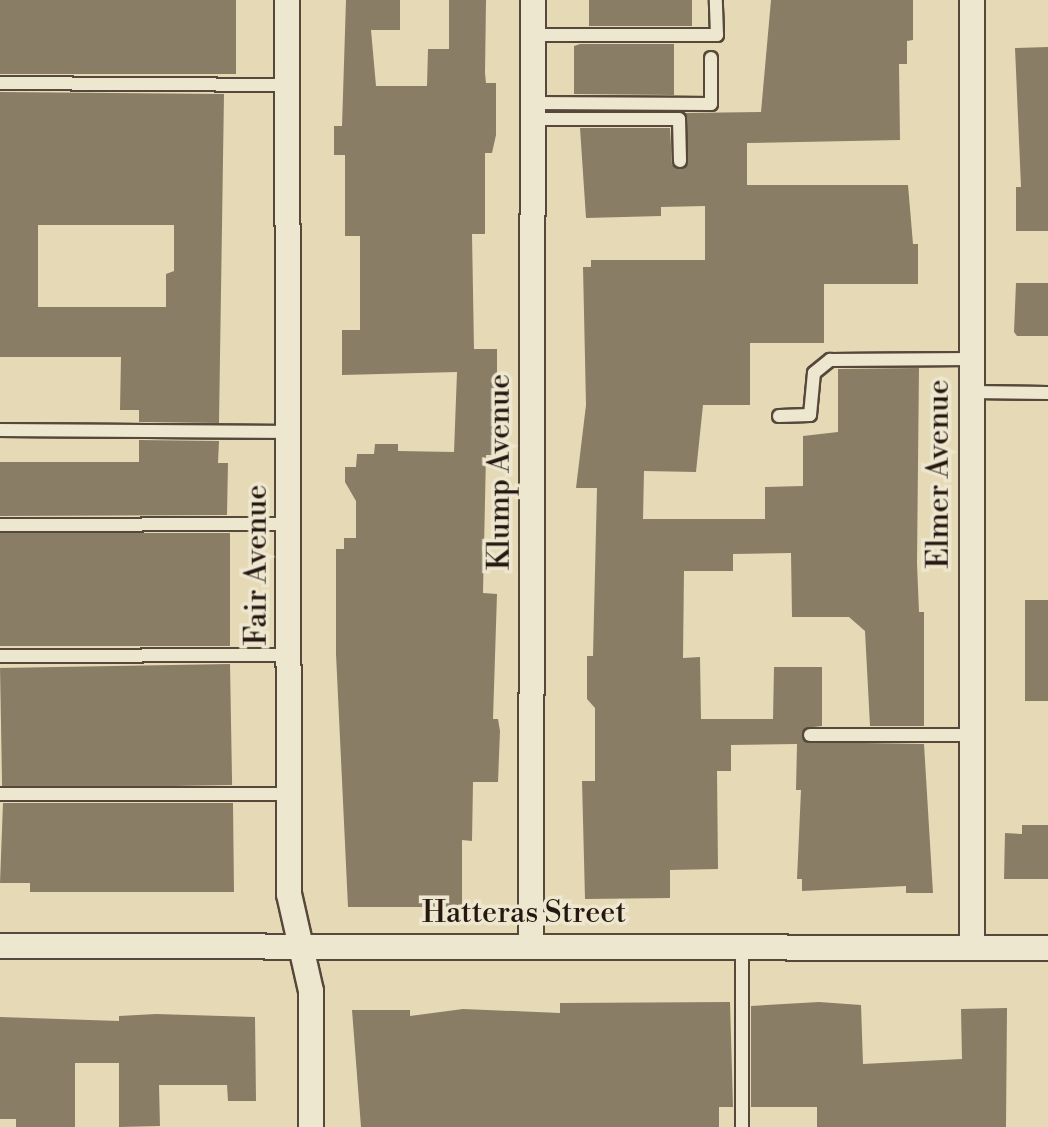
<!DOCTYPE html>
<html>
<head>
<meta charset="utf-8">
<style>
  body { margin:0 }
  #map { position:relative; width:1048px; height:1127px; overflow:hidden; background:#e5dab5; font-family:"Libre Bodoni",serif }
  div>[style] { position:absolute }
  .building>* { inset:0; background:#897d66; transform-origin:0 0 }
  .roads { filter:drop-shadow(2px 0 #56483a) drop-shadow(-2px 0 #56483a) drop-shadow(0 2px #56483a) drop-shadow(0 -2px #56483a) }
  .service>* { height:12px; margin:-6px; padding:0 6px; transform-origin:6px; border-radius:6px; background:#eee7cf }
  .minor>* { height:24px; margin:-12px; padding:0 12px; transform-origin:12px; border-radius:12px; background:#eee7cf }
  span { translate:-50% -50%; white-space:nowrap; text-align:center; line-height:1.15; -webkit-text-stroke:7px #eee7cf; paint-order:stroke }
  .street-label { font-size:30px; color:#261811 }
</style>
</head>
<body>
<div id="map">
  <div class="building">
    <div style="left:0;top:0;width:236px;height:74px"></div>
    <div style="clip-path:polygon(346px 0,400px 0,400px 30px,371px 30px,376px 86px,427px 86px,428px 49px,449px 49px,449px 0,486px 0,485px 73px,486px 83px,496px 83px,496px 135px,492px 153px,485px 153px,485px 234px,472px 234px,474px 349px,497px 349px,497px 455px,486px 455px,483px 593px,497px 594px,493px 719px,498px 719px,500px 731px,498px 782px,473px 782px,472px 841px,462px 840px,462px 907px,348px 907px,336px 654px,336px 549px,344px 549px,344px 538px,356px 538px,356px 501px,345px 482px,345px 467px,356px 467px,357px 454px,374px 454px,375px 444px,398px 444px,398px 451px,454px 452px,457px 372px,342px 375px,342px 330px,360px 330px,360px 236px,345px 236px,345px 155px,334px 155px,334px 126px,342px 126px)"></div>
    <div style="left:589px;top:0;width:103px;height:26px"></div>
    <div style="clip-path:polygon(771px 0,913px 0,913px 40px,907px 41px,907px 64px,899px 64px,900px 140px,747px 143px,747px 185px,908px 185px,913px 244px,918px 244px,918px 284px,824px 284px,824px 343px,750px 343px,750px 405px,703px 405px,696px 472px,644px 471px,643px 519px,765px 519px,765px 487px,803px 486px,803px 436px,838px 432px,838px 369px,919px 368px,917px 563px,919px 612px,924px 612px,924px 726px,870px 726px,865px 631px,849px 617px,792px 617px,791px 553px,733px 554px,733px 571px,684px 571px,683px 658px,700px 657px,701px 719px,773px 719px,774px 667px,822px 667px,822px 726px,805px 728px,805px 742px,924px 744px,933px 893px,906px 893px,906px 886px,802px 891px,802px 879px,797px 879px,801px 790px,796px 790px,797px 744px,731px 745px,731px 771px,717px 771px,718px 869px,670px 870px,670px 898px,585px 899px,582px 781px,595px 781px,595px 708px,587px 699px,587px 656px,593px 656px,597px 488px,576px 488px,586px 405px,583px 267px,591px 267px,591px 260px,705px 260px,705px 206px,661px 207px,661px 216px,586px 218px,580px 128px,670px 128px,672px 165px,685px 168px,685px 113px,761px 112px)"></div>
    <div style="clip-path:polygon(580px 44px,674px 44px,674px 95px,574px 94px,574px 46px)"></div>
    <div style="clip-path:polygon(1048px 47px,1048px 231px,1016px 231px,1016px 187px,1021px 187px,1015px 48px)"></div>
    <div style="clip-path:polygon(evenodd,0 92px,224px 94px,219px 423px,139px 422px,139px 410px,120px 410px,121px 357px,0 357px,0 92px,38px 225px,174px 225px,174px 271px,166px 274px,166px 307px,38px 307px,38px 225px)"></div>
    <div style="clip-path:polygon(1016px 283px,1048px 283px,1048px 336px,1017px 336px,1014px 332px)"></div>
    <div style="clip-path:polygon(139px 440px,219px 441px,218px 463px,228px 463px,227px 515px,0 516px,0 462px,139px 462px)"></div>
    <div style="left:230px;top:533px;width:113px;height:230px;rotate:90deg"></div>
    <div style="left:1025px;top:600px;width:23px;height:101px"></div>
    <div style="left:230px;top:664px;width:121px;height:230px;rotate:89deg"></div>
    <div style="clip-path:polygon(3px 803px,233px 803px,234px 892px,30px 892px,30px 883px,0 883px)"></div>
    <div style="clip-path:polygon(1022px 825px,1048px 825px,1048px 879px,1004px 879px,1005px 833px,1022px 834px)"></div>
    <div style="clip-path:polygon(730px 1002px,733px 1107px,719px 1107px,719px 1127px,361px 1127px,352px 1010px,410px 1010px,410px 1016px,463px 1009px,560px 1013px,560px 1003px)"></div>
    <div style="clip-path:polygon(819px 1002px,861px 1005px,863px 1064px,962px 1059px,961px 1009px,1007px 1008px,1006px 1127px,817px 1127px,817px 1107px,751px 1107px,751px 1006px)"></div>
    <div style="clip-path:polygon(156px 1014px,255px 1017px,256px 1101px,228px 1101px,227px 1085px,159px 1085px,160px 1126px,119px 1127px,119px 1063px,75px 1063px,75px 1127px,16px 1127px,16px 1119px,0 1119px,0 1017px,119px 1021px,119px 1016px)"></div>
  </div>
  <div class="roads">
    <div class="service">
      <div style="left:533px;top:35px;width:184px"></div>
      <div style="left:717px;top:35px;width:35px;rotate:-92deg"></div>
      <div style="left:0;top:83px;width:287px;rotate:0.4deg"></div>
      <div style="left:533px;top:103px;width:178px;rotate:0.3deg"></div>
      <div style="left:711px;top:104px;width:46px;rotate:-90deg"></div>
      <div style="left:533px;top:119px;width:146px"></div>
      <div style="left:679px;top:119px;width:42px;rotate:88.6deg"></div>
      <div style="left:972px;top:392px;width:76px;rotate:0.8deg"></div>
      <div style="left:779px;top:416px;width:31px;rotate:-2deg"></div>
      <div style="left:810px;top:415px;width:42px;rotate:-84.6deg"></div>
      <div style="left:814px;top:373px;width:21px;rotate:-39deg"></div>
      <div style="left:830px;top:360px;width:142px;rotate:-0.4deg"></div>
      <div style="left:0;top:430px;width:289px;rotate:0.4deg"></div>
      <div style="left:0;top:525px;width:289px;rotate:-0.2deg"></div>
      <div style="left:0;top:656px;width:288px;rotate:-0.2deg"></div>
      <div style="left:810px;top:735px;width:161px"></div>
      <div style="left:0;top:794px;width:289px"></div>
      <div style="left:742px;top:947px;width:180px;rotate:90deg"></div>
    </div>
    <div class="minor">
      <div style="left:287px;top:0;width:894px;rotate:89.87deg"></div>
      <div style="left:289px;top:894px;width:99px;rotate:77.2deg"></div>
      <div style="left:311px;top:991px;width:136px;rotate:90deg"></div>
      <div style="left:972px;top:0;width:948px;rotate:90deg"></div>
      <div style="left:531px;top:944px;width:944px;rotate:-89.88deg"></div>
      <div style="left:0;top:946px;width:1048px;rotate:0.11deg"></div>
    </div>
  </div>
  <div class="street-label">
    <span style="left:500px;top:472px;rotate:-90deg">Klump Avenue</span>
    <span style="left:939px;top:474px;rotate:-90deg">Elmer Avenue</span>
    <span style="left:257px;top:565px;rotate:-90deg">Fair Avenue</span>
    <span style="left:524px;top:913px">Hatteras Street</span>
  </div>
</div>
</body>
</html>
